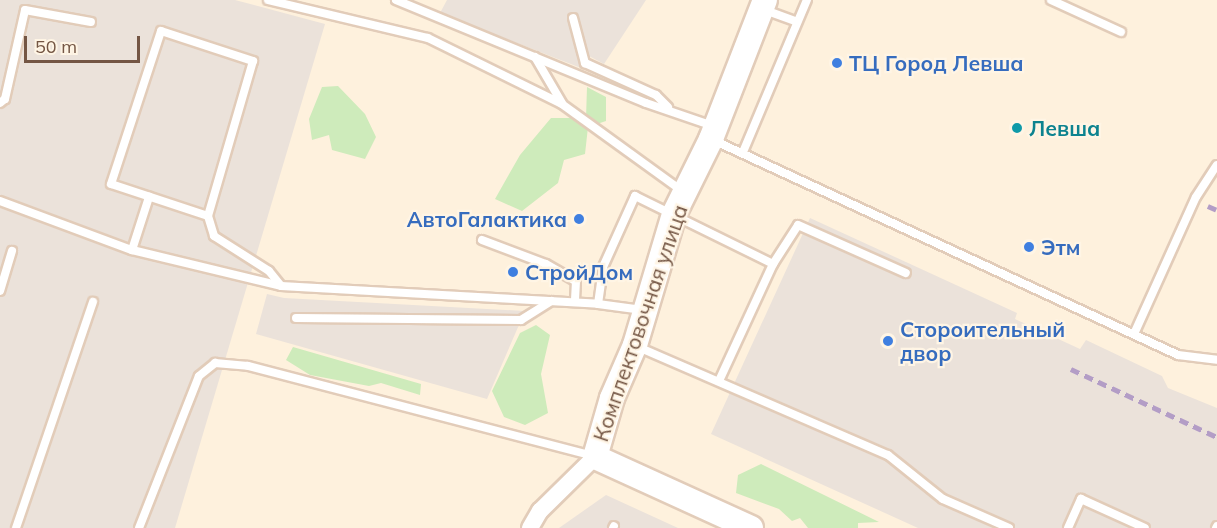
<!DOCTYPE html>
<html>
<head>
<meta charset="utf-8">
<style>
  body { margin:0 }
  #map { position:relative; width:1217px; height:528px; overflow:hidden; background:#fef1dd; font-family:Mulish,sans-serif }
  div>[style] { position:absolute }
  .industrial>* { inset:0; background:#ebe2da }
  .green>* { inset:0; background:#ceebbb }
  .roads { filter:drop-shadow(2px 0 #e2ccb9) drop-shadow(-2px 0 #e2ccb9) drop-shadow(0 2px #e2ccb9) drop-shadow(0 -2px #e2ccb9) }
  .lane>* { height:8px; margin:-4px; padding:0 4px; transform-origin:4px; border-radius:4px; background:#fff }
  .street>* { height:16px; margin:-8px; padding:0 8px; transform-origin:8px; border-radius:8px; background:#fff }
  .secondary>* { height:24px; margin:-12px; padding:0 12px; transform-origin:12px; border-radius:12px; background:#fff }
  .rail>* { height:4.5px; margin-top:-2.25px; transform-origin:0; background:repeating-linear-gradient(90deg,#b39dc6 0 9px,transparent 0 15px) }
  .dots>* { width:16px; height:16px; translate:-50% -50%; box-sizing:border-box; border:3px solid #fff5e5; border-radius:50% }
  span { translate:-50% -50%; white-space:nowrap; text-align:center; line-height:1.15; -webkit-text-stroke:4.5px #fff5e5; paint-order:stroke }
  .shop-label { font-size:21px; color:#366cbe; font-weight:700 }
  .left { translate:0 -50%; text-align:left }
  .right { translate:-100% -50%; text-align:right }
  .culture-label { font-size:21px; color:#0d838f; font-weight:700 }
  .street-label { font-size:21px; color:#745644 }
  .scale { position:absolute; left:24px; top:36px; width:116px; height:27px; box-sizing:border-box; border:3px solid #745644; border-top:0; padding-left:8px; font-size:18px; line-height:21px; white-space:nowrap; color:#745644; -webkit-text-stroke:4px #fff5e5; paint-order:stroke }
</style>
</head>
<body>
<div id="map">
  <div class="industrial">
    <div style="clip-path:polygon(0 0,235px 0,325px 24px,175px 528px,0 528px)"></div>
    <div style="clip-path:polygon(447px 0,646px 0,604px 64px,589px 56px,581px 68px,440px 13px)"></div>
    <div style="clip-path:polygon(810px 218px,1017px 313px,1015px 319px,1080px 349px,1086px 340px,1162px 376px,1168px 388px,1217px 408px,1217px 528px,918px 528px,711px 434px)"></div>
    <div style="clip-path:polygon(267px 294px,284px 298px,525px 311px,487px 399px,256px 334px)"></div>
    <div style="clip-path:polygon(606px 495px,678px 528px,559px 528px)"></div>
  </div>
  <div class="green">
    <div style="clip-path:polygon(338px 86px,365px 114px,376px 137px,365px 159px,332px 150px,329px 135px,312px 140px,309px 119px,322px 87px)"></div>
    <div style="clip-path:polygon(587px 87px,606px 97px,606px 121px,588px 127px,585px 154px,564px 160px,558px 183px,522px 211px,495px 199px,520px 155px,551px 118px,586px 118px)"></div>
    <div style="clip-path:polygon(536px 325px,550px 335px,541px 374px,548px 413px,525px 425px,504px 417px,492px 391px,520px 333px)"></div>
    <div style="clip-path:polygon(293px 347px,421px 384px,420px 395px,381px 383px,369px 386px,310px 375px,286px 360px)"></div>
    <div style="clip-path:polygon(761px 464px,879px 522px,858px 523px,858px 528px,808px 528px,800px 518px,792px 521px,779px 509px,736px 493px,738px 475px)"></div>
  </div>
  <div class="roads">
    <div class="lane">
      <div style="left:268px;top:0;width:164px;rotate:13.4deg"></div>
      <div style="left:428px;top:38px;width:149px;rotate:26.2deg"></div>
      <div style="left:562px;top:104px;width:148px;rotate:35.9deg"></div>
      <div style="left:396px;top:0;width:270px;rotate:22.4deg"></div>
      <div style="left:646px;top:103px;width:71px;rotate:18.9deg"></div>
      <div style="left:1051px;top:0;width:77px;rotate:24.6deg"></div>
      <div style="left:762px;top:9px;width:37px;rotate:20deg"></div>
      <div style="left:573px;top:18px;width:47px;rotate:75.1deg"></div>
      <div style="left:585px;top:63px;width:78px;rotate:24.3deg"></div>
      <div style="left:656px;top:95px;width:17px;rotate:45deg"></div>
      <div style="left:535px;top:57px;width:53px;rotate:59.6deg"></div>
      <div style="left:0;top:103px;width:6px;rotate:-39deg"></div>
      <div style="left:5px;top:99px;width:91px;rotate:-77.3deg"></div>
      <div style="left:25px;top:10px;width:67px;rotate:10.3deg"></div>
      <div style="left:713px;top:140px;width:512px;rotate:24.81deg"></div>
      <div style="left:1178px;top:355px;width:39px;rotate:7deg"></div>
      <div style="left:743px;top:152px;width:165px;rotate:-67.2deg"></div>
      <div style="left:0;top:201px;width:141px;rotate:20.4deg"></div>
      <div style="left:132px;top:250px;width:153px;rotate:13.6deg"></div>
      <div style="left:281px;top:286px;width:318px;rotate:3.2deg"></div>
      <div style="left:598px;top:304px;width:45px;rotate:7.6deg"></div>
      <div style="left:208px;top:216px;width:102px;rotate:-161.7deg"></div>
      <div style="left:111px;top:184px;width:161px;rotate:-71.9deg"></div>
      <div style="left:161px;top:31px;width:97px;rotate:18.1deg"></div>
      <div style="left:253px;top:61px;width:161px;rotate:106.2deg"></div>
      <div style="left:208px;top:216px;width:21px;rotate:73deg"></div>
      <div style="left:214px;top:236px;width:65px;rotate:32.5deg"></div>
      <div style="left:269px;top:271px;width:19px;rotate:51deg"></div>
      <div style="left:482px;top:240px;width:68px;rotate:20.6deg"></div>
      <div style="left:546px;top:264px;width:34px;rotate:30deg"></div>
      <div style="left:576px;top:281px;width:21px;rotate:93deg"></div>
      <div style="left:132px;top:250px;width:56px;rotate:-72.2deg"></div>
      <div style="left:773px;top:264px;width:46px;rotate:-57.3deg"></div>
      <div style="left:798px;top:225px;width:118px;rotate:24deg"></div>
      <div style="left:0;top:291px;width:42px;rotate:-73.3deg"></div>
      <div style="left:598px;top:304px;width:37px;rotate:-82deg"></div>
      <div style="left:603px;top:267px;width:78px;rotate:-65.7deg"></div>
      <div style="left:635px;top:196px;width:154px;rotate:26.2deg"></div>
      <div style="left:773px;top:264px;width:129px;rotate:114.8deg"></div>
      <div style="left:296px;top:318px;width:225px;rotate:0.5deg"></div>
      <div style="left:521px;top:320px;width:36px;rotate:-32deg"></div>
      <div style="left:1134px;top:334px;width:150px;rotate:-65.7deg"></div>
      <div style="left:1196px;top:197px;width:38px;rotate:-57deg"></div>
      <div style="left:638px;top:347px;width:272px;rotate:23.4deg"></div>
      <div style="left:888px;top:455px;width:70px;rotate:38.7deg"></div>
      <div style="left:943px;top:499px;width:72px;rotate:23.7deg"></div>
      <div style="left:16px;top:528px;width:239px;rotate:-71.2deg"></div>
      <div style="left:139px;top:528px;width:163px;rotate:-68.5deg"></div>
      <div style="left:199px;top:376px;width:21px;rotate:-39deg"></div>
      <div style="left:215px;top:363px;width:33px;rotate:5deg"></div>
      <div style="left:248px;top:366px;width:358px;rotate:14.6deg"></div>
      <div style="left:613px;top:528px;width:2px;rotate:-63deg"></div>
      <div style="left:1068px;top:528px;width:32px;rotate:-66deg"></div>
      <div style="left:1081px;top:499px;width:70px;rotate:24.4deg"></div>
      <div style="left:1216px;top:528px;width:2px;rotate:-63deg"></div>
    </div>
    <div class="street">
      <div style="left:530px;top:528px;width:20px;rotate:-60deg"></div>
      <div style="left:540px;top:511px;width:77px;rotate:-44.5deg"></div>
    </div>
    <div class="secondary">
      <div style="left:751px;top:528px;width:171px;rotate:-155.5deg"></div>
      <div style="left:595px;top:457px;width:61px;rotate:-73.9deg"></div>
      <div style="left:612px;top:398px;width:58px;rotate:-66.5deg"></div>
      <div style="left:635px;top:345px;width:137px;rotate:-73.4deg"></div>
      <div style="left:674px;top:214px;width:84px;rotate:-63.7deg"></div>
      <div style="left:711px;top:139px;width:149px;rotate:-68.8deg"></div>
    </div>
  </div>
  <div class="rail">
    <div style="left:1208px;top:206px;width:10px;rotate:24deg"></div>
    <div style="left:1071px;top:369px;width:161px;rotate:25deg"></div>
  </div>
  <div class="dots">
    <div style="left:837px;top:63px;background:#3f7fe0"></div>
    <div style="left:1017px;top:128px;background:#0f9aa8"></div>
    <div style="left:579px;top:219px;background:#3f7fe0"></div>
    <div style="left:1029px;top:247px;background:#3f7fe0"></div>
    <div style="left:513px;top:272px;background:#3f7fe0"></div>
    <div style="left:888px;top:341px;background:#3f7fe0"></div>
  </div>
  <div class="shop-label">
    <span class="left" style="left:849px;top:63px">ТЦ Город Левша</span>
    <span class="right" style="left:567px;top:219px">АвтоГалактика</span>
    <span class="left" style="left:1041px;top:247px">Этм</span>
    <span class="left" style="left:525px;top:272px">СтройДом</span>
    <span class="left" style="left:900px;top:341px">Стороительный<br>двор</span>
  </div>
  <div class="culture-label">
    <span class="left" style="left:1029px;top:128px">Левша</span>
  </div>
  <div class="street-label">
    <span style="left:640px;top:323px;rotate:-71deg">Комплектовочная улица</span>
  </div>
  <div class="scale">50 m</div>
</div>
</body>
</html>
